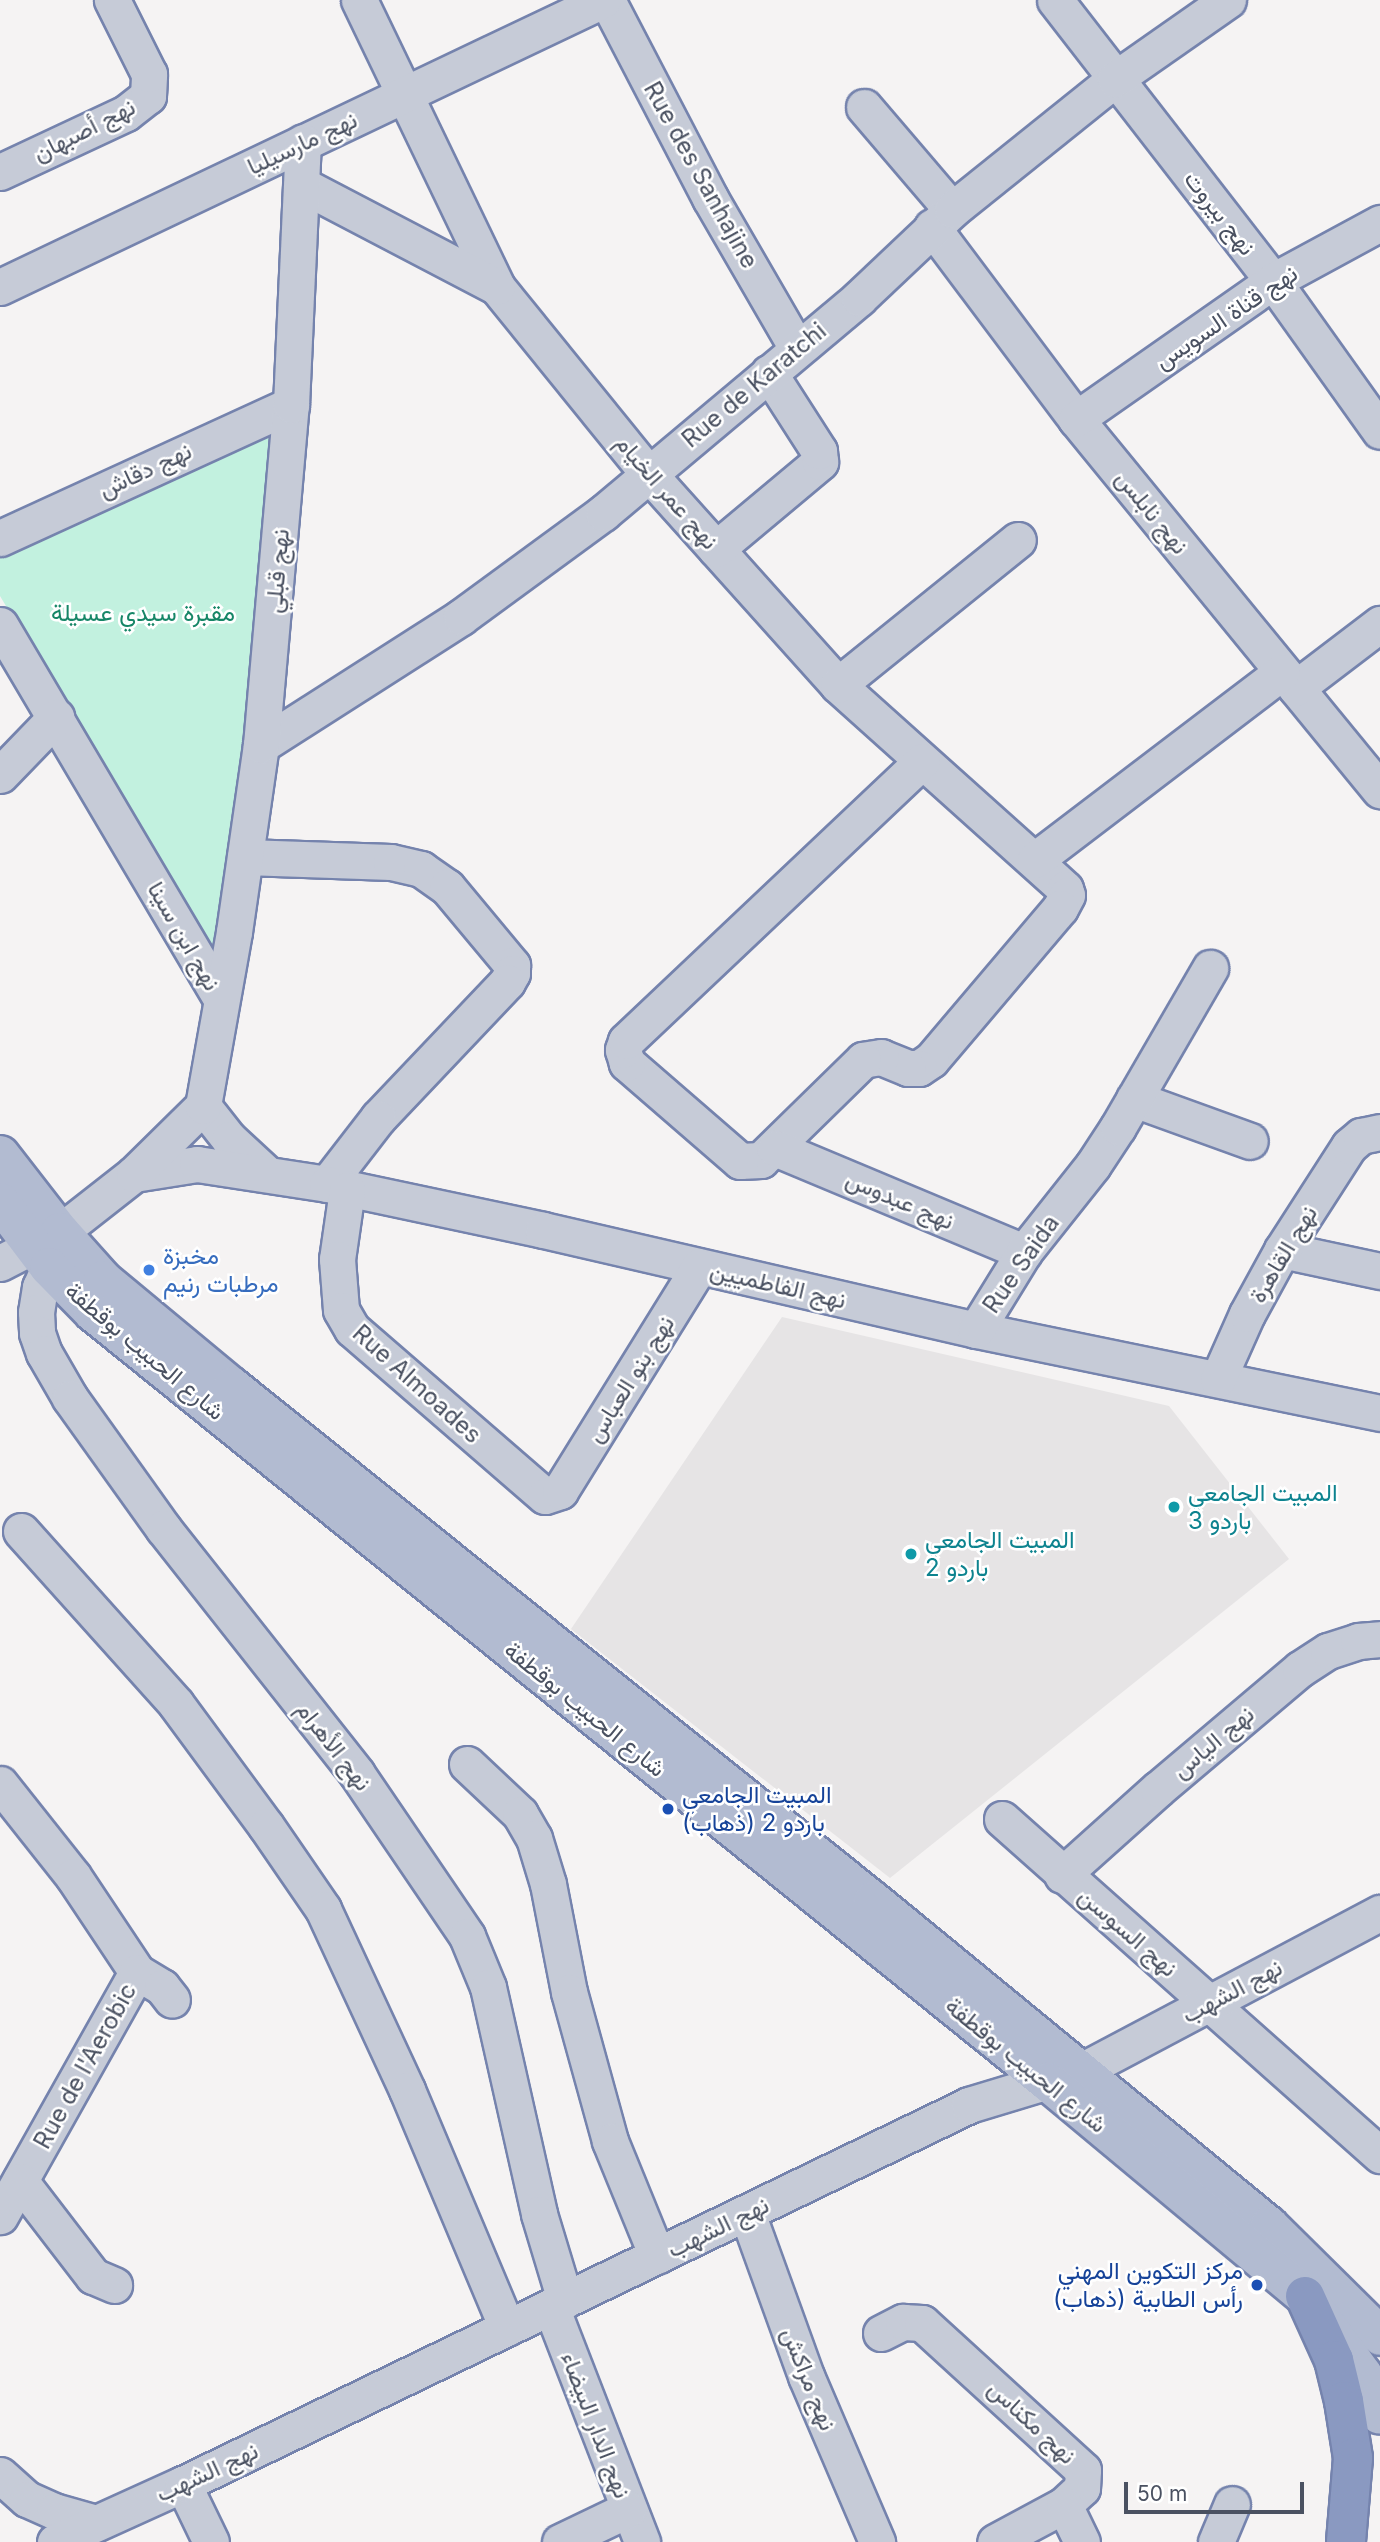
<!DOCTYPE html>
<html>
<head>
<meta charset="utf-8">
<style>
  body { margin:0 }
  #map { position:relative; width:1380px; height:2542px; overflow:hidden; background:#f5f3f3; font-family:Inter,Vazirmatn,sans-serif }
  div>[style] { position:absolute }
  .education>* { inset:0; background:#e6e4e5 }
  .green>* { inset:0; background:#c2f1df }
  .roads { filter:drop-shadow(2px 0 #7583ad) drop-shadow(-2px 0 #7583ad) drop-shadow(0 2px #7583ad) drop-shadow(0 -2px #7583ad) }
  .minor>* { height:35px; margin:-17.5px; padding:0 17.5px; transform-origin:17.5px; border-radius:17.5px; background:#c6cbd7 }
  .major>* { height:38px; margin:-19px; padding:0 19px; transform-origin:19px; border-radius:19px; background:#b2bbd1 }
  .highway>* { height:38px; margin:-19px; padding:0 19px; transform-origin:19px; border-radius:19px; background:#8a99c1 }
  .dots>* { width:19px; height:19px; translate:-50% -50%; box-sizing:border-box; border:4px solid #fff; border-radius:50% }
  span { translate:-50% -50%; white-space:nowrap; text-align:center; line-height:1.15; -webkit-text-stroke:5px #fff; paint-order:stroke }
  .street-label { font-size:24px; color:#4a5161 }
  .park-label { font-size:24px; color:#168667 }
  .shop-label { font-size:24px; color:#366cbe }
  .left { translate:0 -50%; text-align:left }
  .culture-label { font-size:24px; color:#0d838f }
  .transit-label { font-size:24px; color:#164399 }
  .right { translate:-100% -50%; text-align:right }
  .scale { position:absolute; left:1124px; top:2482px; width:180px; height:32px; box-sizing:border-box; border:4px solid #4a5161; border-top:0; padding-left:9px; font-size:21px; line-height:24px; white-space:nowrap; color:#4a5161; -webkit-text-stroke:5px #fff; paint-order:stroke }
</style>
</head>
<body>
<div id="map">
  <div class="education">
    <div style="clip-path:polygon(782px 1317px,1169px 1406px,1289px 1559px,890px 1878px,571px 1629px)"></div>
  </div>
  <div class="green">
    <div style="clip-path:polygon(275px 428px,220px 964px,0 596px,0 554px)"></div>
  </div>
  <div class="roads">
    <div class="minor">
      <div style="left:359px;top:0;width:318px;rotate:64.3deg"></div>
      <div style="left:497px;top:287px;width:238px;rotate:51deg"></div>
      <div style="left:647px;top:472px;width:286px;rotate:48.1deg"></div>
      <div style="left:838px;top:685px;width:305px;rotate:41.9deg"></div>
      <div style="left:1065px;top:889px;width:6px;rotate:72deg"></div>
      <div style="left:1067px;top:895px;width:15px;rotate:118deg"></div>
      <div style="left:1060px;top:908px;width:199px;rotate:130.3deg"></div>
      <div style="left:931px;top:1060px;width:14px;rotate:146deg"></div>
      <div style="left:919px;top:1068px;width:11px;rotate:180deg"></div>
      <div style="left:908px;top:1068px;width:29px;rotate:-158deg"></div>
      <div style="left:881px;top:1057px;width:18px;rotate:171deg"></div>
      <div style="left:863px;top:1060px;width:143px;rotate:135.6deg"></div>
      <div style="left:761px;top:1160px;width:21px;rotate:177deg"></div>
      <div style="left:740px;top:1161px;width:150px;rotate:-139.1deg"></div>
      <div style="left:627px;top:1063px;width:14px;rotate:-107deg"></div>
      <div style="left:623px;top:1050px;width:9px;rotate:-72deg"></div>
      <div style="left:626px;top:1041px;width:407px;rotate:-43.4deg"></div>
      <div style="left:607px;top:0;width:223px;rotate:62.5deg"></div>
      <div style="left:710px;top:198px;width:173px;rotate:59.9deg"></div>
      <div style="left:1055px;top:0;width:356px;rotate:52.2deg"></div>
      <div style="left:1273px;top:281px;width:184px;rotate:54.5deg"></div>
      <div style="left:864px;top:107px;width:135px;rotate:49.5deg"></div>
      <div style="left:0;top:172px;width:139px;rotate:-25.1deg"></div>
      <div style="left:126px;top:113px;width:28px;rotate:-38deg"></div>
      <div style="left:148px;top:96px;width:22px;rotate:-87deg"></div>
      <div style="left:149px;top:74px;width:83px;rotate:-116.6deg"></div>
      <div style="left:302px;top:185px;width:220px;rotate:27.6deg"></div>
      <div style="left:932px;top:227px;width:240px;rotate:53.1deg"></div>
      <div style="left:1076px;top:419px;width:480px;rotate:50.7deg"></div>
      <div style="left:0;top:287px;width:668px;rotate:-25.45deg"></div>
      <div style="left:1076px;top:419px;width:241px;rotate:-35deg"></div>
      <div style="left:1273px;top:281px;width:122px;rotate:-28.5deg"></div>
      <div style="left:0;top:538px;width:320px;rotate:-24.6deg"></div>
      <div style="left:716px;top:549px;width:136px;rotate:-39.9deg"></div>
      <div style="left:820px;top:462px;width:11px;rotate:-95deg"></div>
      <div style="left:819px;top:451px;width:93px;rotate:-122.7deg"></div>
      <div style="left:0;top:625px;width:432px;rotate:59.4deg"></div>
      <div style="left:838px;top:685px;width:231px;rotate:-38.9deg"></div>
      <div style="left:1296px;top:688px;width:106px;rotate:-37.3deg"></div>
      <div style="left:261px;top:745px;width:237px;rotate:-32.6deg"></div>
      <div style="left:461px;top:617px;width:176px;rotate:-36.2deg"></div>
      <div style="left:603px;top:513px;width:334px;rotate:-40deg"></div>
      <div style="left:859px;top:298px;width:128px;rotate:-43.4deg"></div>
      <div style="left:952px;top:210px;width:209px;rotate:-38.8deg"></div>
      <div style="left:1115px;top:79px;width:138px;rotate:-35deg"></div>
      <div style="left:0;top:775px;width:81px;rotate:-46deg"></div>
      <div style="left:245px;top:857px;width:146px;rotate:2deg"></div>
      <div style="left:391px;top:862px;width:31px;rotate:13deg"></div>
      <div style="left:421px;top:869px;width:32px;rotate:35deg"></div>
      <div style="left:447px;top:887px;width:102px;rotate:50.2deg"></div>
      <div style="left:512px;top:965px;width:8px;rotate:90deg"></div>
      <div style="left:512px;top:973px;width:10px;rotate:119deg"></div>
      <div style="left:507px;top:982px;width:187px;rotate:133.5deg"></div>
      <div style="left:378px;top:1118px;width:83px;rotate:127.7deg"></div>
      <div style="left:1035px;top:860px;width:310px;rotate:-37.3deg"></div>
      <div style="left:1134px;top:1099px;width:123px;rotate:19.9deg"></div>
      <div style="left:203px;top:1106px;width:42px;rotate:51.8deg"></div>
      <div style="left:229px;top:1139px;width:50px;rotate:42.6deg"></div>
      <div style="left:775px;top:1148px;width:270px;rotate:22.7deg"></div>
      <div style="left:134px;top:1174px;width:64px;rotate:-9deg"></div>
      <div style="left:197px;top:1164px;width:132px;rotate:8.7deg"></div>
      <div style="left:327px;top:1184px;width:221px;rotate:12deg"></div>
      <div style="left:543px;top:1230px;width:444px;rotate:13deg"></div>
      <div style="left:976px;top:1330px;width:412px;rotate:11.6deg"></div>
      <div style="left:347px;top:1190px;width:70px;rotate:98.2deg"></div>
      <div style="left:337px;top:1259px;width:51px;rotate:85.5deg"></div>
      <div style="left:341px;top:1310px;width:22px;rotate:60deg"></div>
      <div style="left:352px;top:1329px;width:255px;rotate:40.9deg"></div>
      <div style="left:545px;top:1496px;width:16px;rotate:-18deg"></div>
      <div style="left:560px;top:1491px;width:264px;rotate:-58.2deg"></div>
      <div style="left:66px;top:1249px;width:25px;rotate:133deg"></div>
      <div style="left:49px;top:1267px;width:22px;rotate:114deg"></div>
      <div style="left:40px;top:1287px;width:25px;rotate:99deg"></div>
      <div style="left:36px;top:1312px;width:21px;rotate:87deg"></div>
      <div style="left:37px;top:1333px;width:21px;rotate:71deg"></div>
      <div style="left:44px;top:1353px;width:52px;rotate:60deg"></div>
      <div style="left:70px;top:1398px;width:160px;rotate:54.4deg"></div>
      <div style="left:163px;top:1528px;width:313px;rotate:51.7deg"></div>
      <div style="left:357px;top:1774px;width:196px;rotate:55.8deg"></div>
      <div style="left:467px;top:1936px;width:55px;rotate:67.6deg"></div>
      <div style="left:488px;top:1987px;width:233px;rotate:77.3deg"></div>
      <div style="left:539px;top:2214px;width:90px;rotate:73.2deg"></div>
      <div style="left:1282px;top:1250px;width:100px;rotate:12.1deg"></div>
      <div style="left:0;top:1263px;width:68px;rotate:-27.3deg"></div>
      <div style="left:60px;top:1232px;width:94px;rotate:-38.1deg"></div>
      <div style="left:134px;top:1174px;width:97px;rotate:-44.6deg"></div>
      <div style="left:203px;top:1106px;width:177px;rotate:-79.9deg"></div>
      <div style="left:234px;top:932px;width:189px;rotate:-81.8deg"></div>
      <div style="left:261px;top:745px;width:341px;rotate:-85deg"></div>
      <div style="left:291px;top:405px;width:263px;rotate:-87.4deg"></div>
      <div style="left:976px;top:1330px;width:92px;rotate:-58.4deg"></div>
      <div style="left:1024px;top:1252px;width:111px;rotate:-51.6deg"></div>
      <div style="left:1093px;top:1165px;width:45px;rotate:-56.7deg"></div>
      <div style="left:1118px;top:1127px;width:184px;rotate:-59.9deg"></div>
      <div style="left:1218px;top:1379px;width:71px;rotate:-66deg"></div>
      <div style="left:1247px;top:1314px;width:73px;rotate:-61.3deg"></div>
      <div style="left:1282px;top:1250px;width:124px;rotate:-57.2deg"></div>
      <div style="left:1349px;top:1146px;width:16px;rotate:-40deg"></div>
      <div style="left:1361px;top:1136px;width:19px;rotate:-12deg"></div>
      <div style="left:21px;top:1531px;width:232px;rotate:48.1deg"></div>
      <div style="left:176px;top:1704px;width:152px;rotate:53.6deg"></div>
      <div style="left:266px;top:1826px;width:101px;rotate:55.5deg"></div>
      <div style="left:323px;top:1909px;width:200px;rotate:65.1deg"></div>
      <div style="left:407px;top:2090px;width:258px;rotate:67.2deg"></div>
      <div style="left:467px;top:1764px;width:73px;rotate:43.3deg"></div>
      <div style="left:520px;top:1814px;width:28px;rotate:60deg"></div>
      <div style="left:534px;top:1838px;width:48px;rotate:73.1deg"></div>
      <div style="left:548px;top:1884px;width:110px;rotate:79deg"></div>
      <div style="left:569px;top:1992px;width:155px;rotate:74.6deg"></div>
      <div style="left:610px;top:2141px;width:124px;rotate:67.8deg"></div>
      <div style="left:0;top:1784px;width:117px;rotate:51.6deg"></div>
      <div style="left:73px;top:1876px;width:115px;rotate:56.3deg"></div>
      <div style="left:137px;top:1972px;width:280px;rotate:119.3deg"></div>
      <div style="left:1002px;top:1819px;width:506px;rotate:41.63deg"></div>
      <div style="left:1062px;top:1875px;width:129px;rotate:-41.9deg"></div>
      <div style="left:1158px;top:1789px;width:186px;rotate:-40.2deg"></div>
      <div style="left:1300px;top:1669px;width:33px;rotate:-33deg"></div>
      <div style="left:1328px;top:1651px;width:32px;rotate:-18deg"></div>
      <div style="left:1358px;top:1641px;width:22px;rotate:-5deg"></div>
      <div style="left:137px;top:1972px;width:29px;rotate:31deg"></div>
      <div style="left:162px;top:1987px;width:16px;rotate:52deg"></div>
      <div style="left:20px;top:2181px;width:120px;rotate:52.5deg"></div>
      <div style="left:93px;top:2276px;width:23px;rotate:23deg"></div>
      <div style="left:747px;top:2213px;width:173px;rotate:70.1deg"></div>
      <div style="left:806px;top:2376px;width:181px;rotate:66.8deg"></div>
      <div style="left:551px;top:2307px;width:252px;rotate:68.8deg"></div>
      <div style="left:881px;top:2333px;width:25px;rotate:-27deg"></div>
      <div style="left:903px;top:2322px;width:19px;rotate:3deg"></div>
      <div style="left:922px;top:2323px;width:218px;rotate:42.4deg"></div>
      <div style="left:1083px;top:2470px;width:18px;rotate:93deg"></div>
      <div style="left:1082px;top:2488px;width:25px;rotate:137deg"></div>
      <div style="left:1064px;top:2505px;width:78px;rotate:151.8deg"></div>
      <div style="left:0;top:2475px;width:36px;rotate:42deg"></div>
      <div style="left:27px;top:2499px;width:30px;rotate:24deg"></div>
      <div style="left:54px;top:2511px;width:44px;rotate:15.9deg"></div>
      <div style="left:183px;top:2484px;width:64px;rotate:64.2deg"></div>
      <div style="left:1064px;top:2505px;width:41px;rotate:64.1deg"></div>
      <div style="left:55px;top:2542px;width:141px;rotate:-24.4deg"></div>
      <div style="left:183px;top:2484px;width:873px;rotate:-25.74deg"></div>
      <div style="left:969px;top:2105px;width:117px;rotate:-16.9deg"></div>
      <div style="left:1081px;top:2071px;width:338px;rotate:-27.9deg"></div>
      <div style="left:560px;top:2542px;width:76px;rotate:-25.6deg"></div>
      <div style="left:1216px;top:2542px;width:41px;rotate:-67.2deg"></div>
    </div>
    <div class="major">
      <div style="left:0;top:1155px;width:98px;rotate:52.1deg"></div>
      <div style="left:60px;top:1232px;width:64px;rotate:48.1deg"></div>
      <div style="left:103px;top:1280px;width:168px;rotate:39.7deg"></div>
      <div style="left:232px;top:1387px;width:822px;rotate:38.73deg"></div>
      <div style="left:873px;top:1901px;width:512px;rotate:39.38deg"></div>
      <div style="left:1269px;top:2226px;width:156px;rotate:44.7deg"></div>
      <div style="left:0;top:1202px;width:81px;rotate:53deg"></div>
      <div style="left:49px;top:1267px;width:63px;rotate:45.6deg"></div>
      <div style="left:93px;top:1312px;width:1227px;rotate:38.88deg"></div>
      <div style="left:1048px;top:2082px;width:334px;rotate:39.8deg"></div>
      <div style="left:1305px;top:2296px;width:98px;rotate:53.7deg"></div>
      <div style="left:1363px;top:2375px;width:43px;rotate:67deg"></div>
    </div>
    <div class="highway">
      <div style="left:1305px;top:2296px;width:70px;rotate:65.6deg"></div>
      <div style="left:1334px;top:2360px;width:42px;rotate:76.3deg"></div>
      <div style="left:1344px;top:2401px;width:58px;rotate:81deg"></div>
      <div style="left:1353px;top:2458px;width:84px;rotate:94.8deg"></div>
    </div>
  </div>
  <div class="dots">
    <div style="left:149px;top:1270px;background:#3f7fe0"></div>
    <div style="left:1174px;top:1507px;background:#0f9aa8"></div>
    <div style="left:911px;top:1554px;background:#0f9aa8"></div>
    <div style="left:668px;top:1809px;background:#1a4fb4"></div>
    <div style="left:1257px;top:2285px;background:#1a4fb4"></div>
  </div>
  <div class="street-label">
    <span style="left:84px;top:130px;rotate:-27deg">نهج أصبهان</span>
    <span style="left:302px;top:143px;rotate:-25deg">نهج مارسيليا</span>
    <span style="left:701px;top:175px;rotate:61deg">Rue des Sanhajine</span>
    <span style="left:1220px;top:213px;rotate:52deg">نهج بيروت</span>
    <span style="left:1226px;top:317px;rotate:-34deg">نهج قناة السويس</span>
    <span style="left:754px;top:385px;rotate:-40deg">Rue de Karatchi</span>
    <span style="left:145px;top:470px;rotate:-25deg">نهج دقاش</span>
    <span style="left:667px;top:492px;rotate:49deg">نهج عمر الخيام</span>
    <span style="left:1152px;top:512px;rotate:51deg">نهج نابلس</span>
    <span style="left:277px;top:571px;rotate:-85deg">نهج قبلي</span>
    <span style="left:184px;top:936px;rotate:60deg">نهج ابن سينا</span>
    <span style="left:900px;top:1200px;rotate:23deg">نهج عبدوس</span>
    <span style="left:1283px;top:1254px;rotate:-59deg">نهج القاهرة</span>
    <span style="left:1021px;top:1264px;rotate:-55deg">Rue Saida</span>
    <span style="left:778px;top:1285px;rotate:13deg">نهج الفاطميين</span>
    <span style="left:145px;top:1351px;rotate:40deg">شارع الحبيب بوقطفة</span>
    <span style="left:630px;top:1379px;rotate:-58deg">نهج بنو العباس</span>
    <span style="left:417px;top:1384px;rotate:42deg">Rue Almoades</span>
    <span style="left:585px;top:1709px;rotate:39deg">شارع الحبيب بوقطفة</span>
    <span style="left:1213px;top:1742px;rotate:-40deg">نهج الياس</span>
    <span style="left:334px;top:1746px;rotate:52deg">نهج الأهرام</span>
    <span style="left:1128px;top:1932px;rotate:41deg">نهج السوسن</span>
    <span style="left:1232px;top:1991px;rotate:-28deg">نهج الشهب</span>
    <span style="left:1026px;top:2065px;rotate:39deg">شارع الحبيب بوقطفة</span>
    <span style="left:85px;top:2066px;rotate:-61deg">Rue de l'Aerobic</span>
    <span style="left:718px;top:2227px;rotate:-26deg">نهج الشهب</span>
    <span style="left:809px;top:2379px;rotate:68deg">نهج مراكش</span>
    <span style="left:1032px;top:2422px;rotate:43deg">نهج مكناس</span>
    <span style="left:596px;top:2425px;rotate:69deg">نهج الدار البيضاء</span>
    <span style="left:207px;top:2472px;rotate:-25deg">نهج الشهب</span>
  </div>
  <div class="park-label">
    <span style="left:143px;top:613px">مقبرة سيدي عسيلة</span>
  </div>
  <div class="shop-label">
    <span class="left" style="left:163px;top:1270px">مخبزة<br>مرطبات رنيم</span>
  </div>
  <div class="culture-label">
    <span class="left" style="left:1188px;top:1507px">المبيت الجامعي<br>باردو 3</span>
    <span class="left" style="left:925px;top:1554px">المبيت الجامعي<br>باردو 2</span>
  </div>
  <div class="transit-label">
    <span class="left" style="left:682px;top:1809px">المبيت الجامعي<br>باردو 2 (ذهاب)</span>
    <span class="right" style="left:1243px;top:2285px">مركز التكوين المهني<br>رأس الطابية (ذهاب)</span>
  </div>
  <div class="scale">50 m</div>
</div>
</body>
</html>
